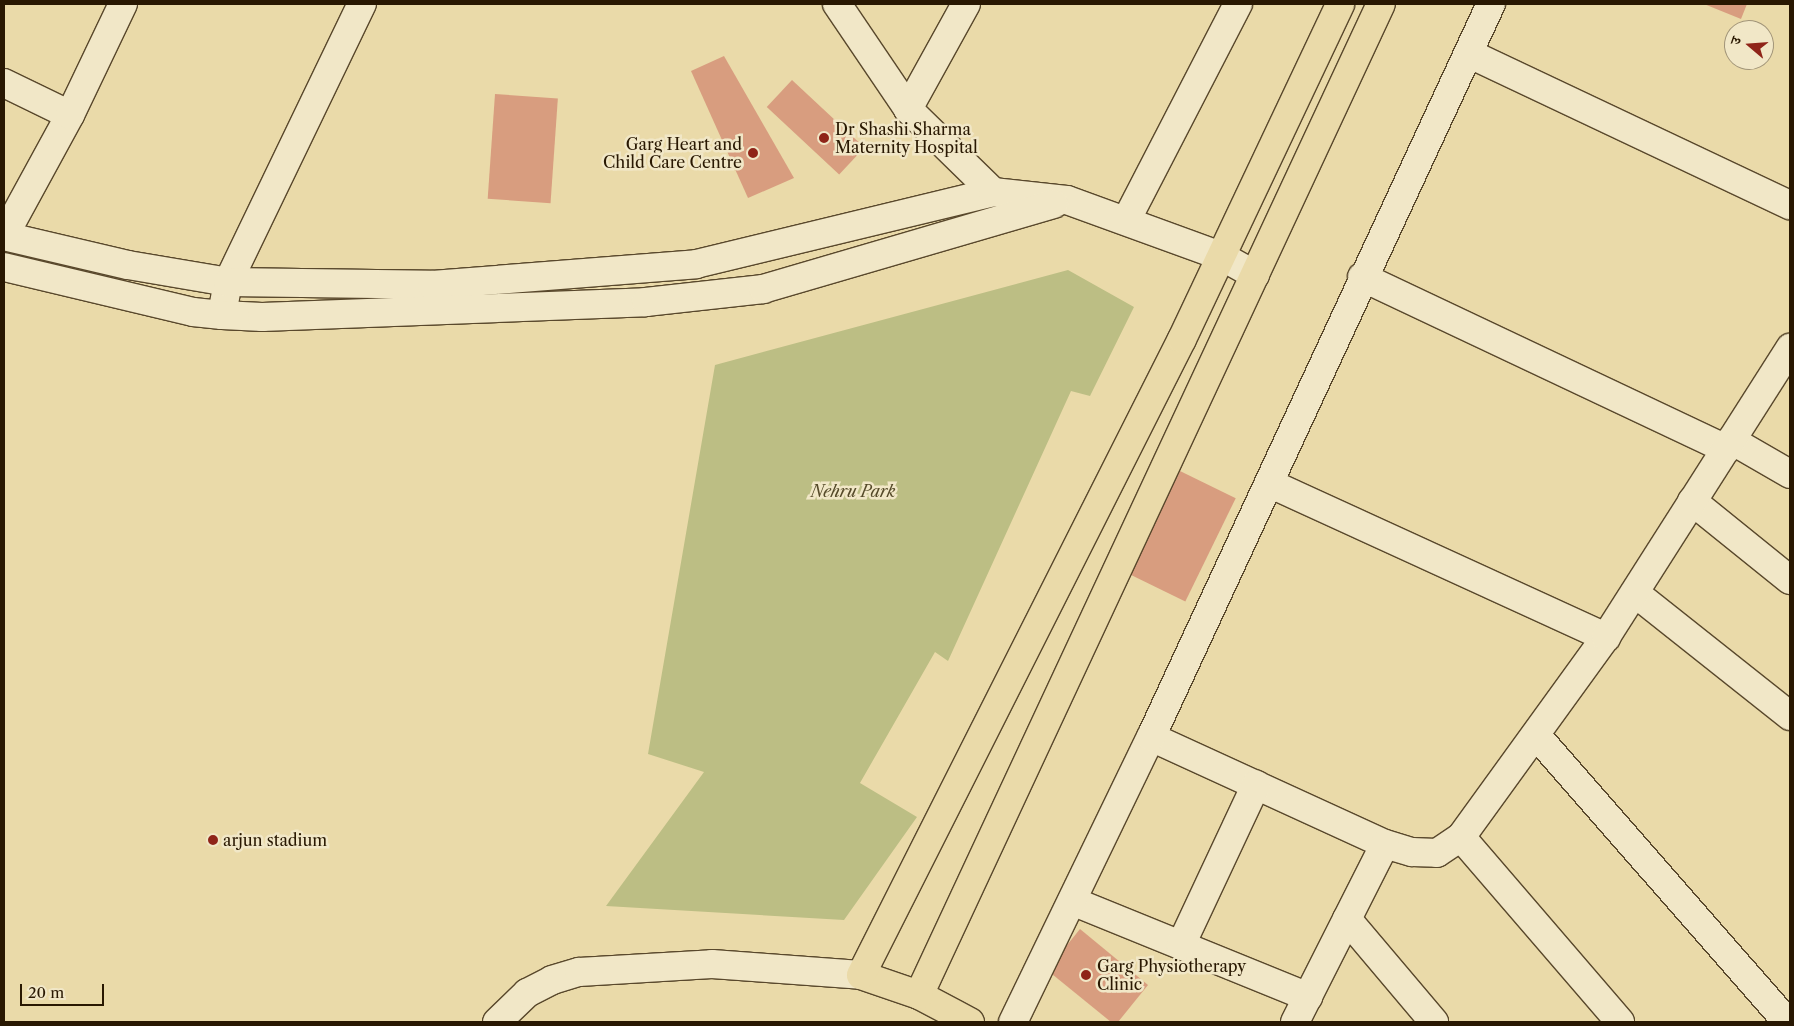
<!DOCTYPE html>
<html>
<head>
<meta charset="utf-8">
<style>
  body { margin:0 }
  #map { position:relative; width:1794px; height:1026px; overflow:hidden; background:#eadaa9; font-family:"Libre Caslon Text","Noto Serif Devanagari",serif }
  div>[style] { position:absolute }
  .green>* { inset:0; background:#bcbe84 }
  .building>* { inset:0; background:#d89d7f; transform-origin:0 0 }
  .roads { filter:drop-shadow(1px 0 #59482c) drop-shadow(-1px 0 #59482c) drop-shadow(0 1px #59482c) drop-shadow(0 -1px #59482c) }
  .street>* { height:28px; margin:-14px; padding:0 14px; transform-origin:14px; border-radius:14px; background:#f1e7c7 }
  .secondary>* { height:28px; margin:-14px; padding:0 14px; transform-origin:14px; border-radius:14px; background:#f1e7c7 }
  .highway>* { height:28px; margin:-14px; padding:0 14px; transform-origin:14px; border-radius:14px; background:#eadaa9 }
  .dots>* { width:14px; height:14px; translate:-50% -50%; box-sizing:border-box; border:2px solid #f1e7c7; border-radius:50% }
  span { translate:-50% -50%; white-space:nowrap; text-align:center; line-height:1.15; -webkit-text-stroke:5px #f1e7c7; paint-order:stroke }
  .poi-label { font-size:16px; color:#291802 }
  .left { translate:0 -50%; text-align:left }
  .right { translate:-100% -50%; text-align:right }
  .park-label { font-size:16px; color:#554a29; font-style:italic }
  .frame { position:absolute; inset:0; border:5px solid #291802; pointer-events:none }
  .north { position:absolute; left:1724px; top:20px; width:50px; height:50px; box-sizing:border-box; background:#f1e7c7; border:1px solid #a19478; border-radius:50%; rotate:288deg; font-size:14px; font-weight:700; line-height:20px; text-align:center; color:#291802 }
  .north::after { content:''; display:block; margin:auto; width:18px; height:22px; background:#8f2418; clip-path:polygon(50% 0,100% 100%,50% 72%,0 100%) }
  .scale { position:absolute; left:20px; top:984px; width:84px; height:22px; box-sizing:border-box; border:2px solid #291802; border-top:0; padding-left:6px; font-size:15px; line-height:18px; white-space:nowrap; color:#291802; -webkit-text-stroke:4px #f1e7c7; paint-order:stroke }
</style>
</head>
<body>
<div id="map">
  <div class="green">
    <div style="clip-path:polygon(1068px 270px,1134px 307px,1090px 396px,1071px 391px,948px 661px,935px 652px,860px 783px,917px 817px,844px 920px,606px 906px,704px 772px,648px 754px,715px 365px)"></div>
  </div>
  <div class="building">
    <div style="clip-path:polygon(1704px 4px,1747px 4px,1741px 19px)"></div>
    <div style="clip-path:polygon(724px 56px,794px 178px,748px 198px,691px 71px)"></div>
    <div style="left:792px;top:80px;width:99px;height:37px;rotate:43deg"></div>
    <div style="left:495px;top:94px;width:63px;height:105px;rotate:4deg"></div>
    <div style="left:1180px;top:471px;width:62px;height:115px;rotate:26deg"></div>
    <div style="clip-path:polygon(1080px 929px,1148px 985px,1118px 1022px,1111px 1022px,1047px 970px)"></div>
  </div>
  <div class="roads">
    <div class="street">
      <div style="left:837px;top:4px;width:127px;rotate:55.9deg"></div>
      <div style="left:908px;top:109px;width:119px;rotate:44.3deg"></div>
      <div style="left:1470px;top:54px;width:354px;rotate:25.3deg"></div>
      <div style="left:4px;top:83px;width:73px;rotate:25.9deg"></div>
      <div style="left:908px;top:109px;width:120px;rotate:-61.1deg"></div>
      <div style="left:1127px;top:219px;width:242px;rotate:-62.7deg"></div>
      <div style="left:4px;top:236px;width:138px;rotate:-61.4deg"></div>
      <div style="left:70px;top:115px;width:123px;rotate:-64.5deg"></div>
      <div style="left:1362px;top:277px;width:403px;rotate:25.3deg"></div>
      <div style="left:222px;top:315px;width:34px;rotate:-80deg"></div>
      <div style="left:228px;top:282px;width:309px;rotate:-64.3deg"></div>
      <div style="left:1731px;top:440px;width:68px;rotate:30deg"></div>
      <div style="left:1269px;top:483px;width:371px;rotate:24.6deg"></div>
      <div style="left:1692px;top:501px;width:126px;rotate:38.9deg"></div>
      <div style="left:1635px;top:593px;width:198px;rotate:38.4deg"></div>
      <div style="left:1536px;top:735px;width:381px;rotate:48.8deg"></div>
      <div style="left:1151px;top:737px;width:257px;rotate:24.6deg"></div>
      <div style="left:1385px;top:844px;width:28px;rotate:17deg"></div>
      <div style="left:1412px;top:852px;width:25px;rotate:2deg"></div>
      <div style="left:1437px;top:853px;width:29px;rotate:-34deg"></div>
      <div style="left:1461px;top:837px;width:247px;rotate:-54.1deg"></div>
      <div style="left:1606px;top:637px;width:343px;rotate:-57.5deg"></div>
      <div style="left:1461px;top:837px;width:244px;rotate:49.3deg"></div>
      <div style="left:1072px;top:901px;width:255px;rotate:22.1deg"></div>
      <div style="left:1347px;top:919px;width:135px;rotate:49.8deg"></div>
      <div style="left:1181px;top:945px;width:177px;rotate:-64.9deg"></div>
      <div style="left:1013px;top:1022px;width:317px;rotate:-64.2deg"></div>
      <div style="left:1151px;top:737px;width:808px;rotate:-65.12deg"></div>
      <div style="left:1295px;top:1022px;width:199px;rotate:-63.2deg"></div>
    </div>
    <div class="secondary">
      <div style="left:4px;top:236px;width:127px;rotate:13.2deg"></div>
      <div style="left:128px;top:265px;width:101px;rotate:9.6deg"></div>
      <div style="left:228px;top:282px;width:204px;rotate:0.8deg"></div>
      <div style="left:432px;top:285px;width:265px;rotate:-4.5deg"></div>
      <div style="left:696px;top:264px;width:306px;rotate:-13.6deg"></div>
      <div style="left:993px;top:192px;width:74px;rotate:6.2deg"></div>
      <div style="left:1067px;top:200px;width:164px;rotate:20deg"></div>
      <div style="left:1221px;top:256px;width:39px;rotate:29deg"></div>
      <div style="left:4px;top:267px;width:194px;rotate:13.4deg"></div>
      <div style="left:193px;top:312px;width:29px;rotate:6deg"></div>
      <div style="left:222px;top:315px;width:40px;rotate:2.9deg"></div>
      <div style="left:262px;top:317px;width:384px;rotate:-2.2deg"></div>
      <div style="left:646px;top:302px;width:118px;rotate:-6.3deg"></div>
      <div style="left:763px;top:289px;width:303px;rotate:-16.3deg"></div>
      <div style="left:497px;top:1022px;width:42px;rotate:-44deg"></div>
      <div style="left:527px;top:993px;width:28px;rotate:-27deg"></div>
      <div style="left:552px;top:980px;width:28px;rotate:-17deg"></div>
      <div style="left:579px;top:972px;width:133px;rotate:-3.4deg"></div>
      <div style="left:712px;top:964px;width:149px;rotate:4.2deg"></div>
    </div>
    <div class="highway">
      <div style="left:919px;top:995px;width:1093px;rotate:-65.01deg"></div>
      <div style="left:970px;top:1022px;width:58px;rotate:-152.1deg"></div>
      <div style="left:919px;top:995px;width:61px;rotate:-161deg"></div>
      <div style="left:861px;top:975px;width:712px;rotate:-63.22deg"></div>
      <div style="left:1182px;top:339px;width:370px;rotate:-64.7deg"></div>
    </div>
  </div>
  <div class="dots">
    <div style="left:824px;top:138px;background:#8f2418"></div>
    <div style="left:753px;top:153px;background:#8f2418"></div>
    <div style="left:213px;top:840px;background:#8f2418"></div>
    <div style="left:1086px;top:975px;background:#8f2418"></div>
  </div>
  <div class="poi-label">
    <span class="left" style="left:835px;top:138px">Dr Shashi Sharma<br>Maternity Hospital</span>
    <span class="right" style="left:742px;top:153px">Garg Heart and<br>Child Care Centre</span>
    <span class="left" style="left:223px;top:840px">arjun stadium</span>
    <span class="left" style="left:1097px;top:975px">Garg Physiotherapy<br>Clinic</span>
  </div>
  <div class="park-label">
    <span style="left:853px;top:491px">Nehru Park</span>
  </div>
  <div class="frame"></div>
  <div class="north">उ</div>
  <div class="scale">20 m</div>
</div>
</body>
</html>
